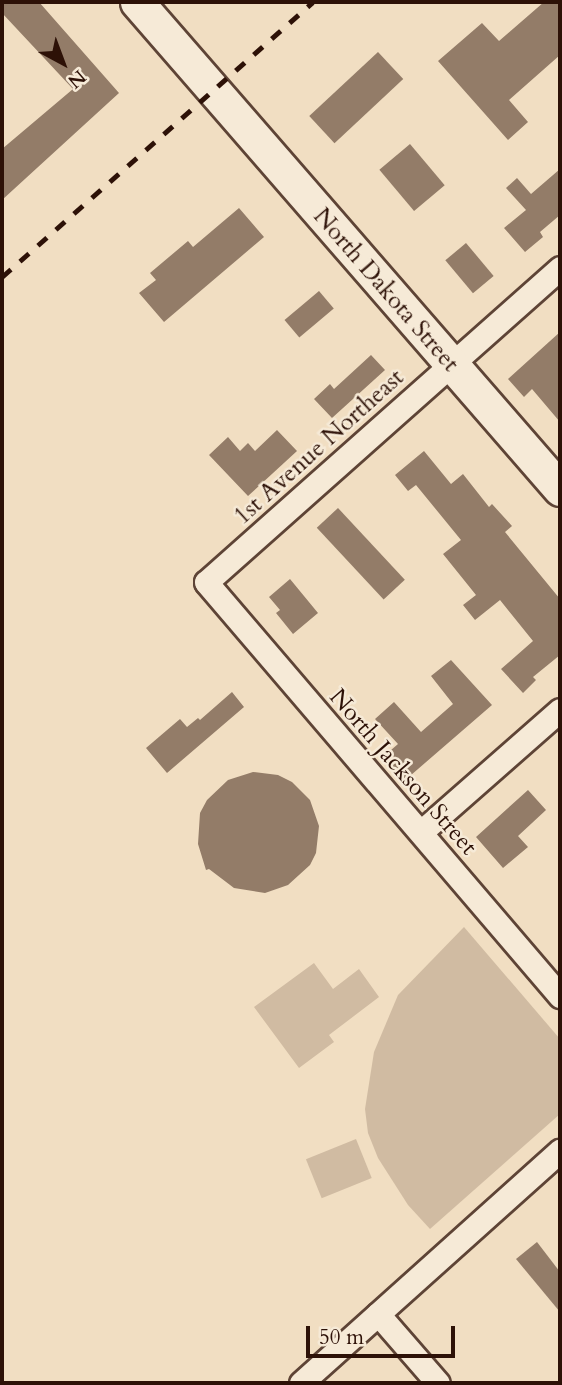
<!DOCTYPE html>
<html>
<head>
<meta charset="utf-8">
<style>
  body { margin:0 }
  #map { position:relative; width:562px; height:1385px; overflow:hidden; background:#f1dec2; font-family:Cardo,serif }
  div>[style] { position:absolute }
  .green>* { inset:0; background:#d0bba2; transform-origin:0 0 }
  .building>* { inset:0; background:#937c68; transform-origin:0 0 }
  .roads { filter:drop-shadow(2px 0 #5e4436) drop-shadow(-2px 0 #5e4436) drop-shadow(0 2px #5e4436) drop-shadow(0 -2px #5e4436) }
  .street>* { height:23px; margin:-11.5px; padding:0 11.5px; transform-origin:11.5px; border-radius:11.5px; background:#f6ead7 }
  .secondary>* { height:33px; margin:-16.5px; padding:0 16.5px; transform-origin:16.5px; border-radius:16.5px; background:#f6ead7 }
  .rail>* { height:5px; margin-top:-2.5px; transform-origin:0; background:repeating-linear-gradient(90deg,#2d1107 0 12px,transparent 0 24px) }
  span { translate:-50% -50%; white-space:nowrap; text-align:center; line-height:1.15; -webkit-text-stroke:5px #f6ead7; paint-order:stroke }
  .street-label { font-size:24px; color:#2d1107 }
  .frame { position:absolute; inset:0; border:4px solid #2d1107; pointer-events:none }
  .north { position:absolute; left:28px; top:28px; width:70px; height:70px; -webkit-text-stroke:5px #f6ead7; paint-order:stroke; rotate:139deg; font-size:19px; font-weight:700; line-height:28px; text-align:center; color:#2d1107 }
  .north::after { content:''; display:block; margin:auto; width:24px; height:32px; background:#2d1107; clip-path:polygon(50% 0,100% 100%,50% 72%,0 100%) }
  .scale { position:absolute; left:306px; top:1326px; width:149px; height:32px; box-sizing:border-box; border:4px solid #2d1107; border-top:0; padding-left:9px; font-size:21px; line-height:24px; white-space:nowrap; color:#2d1107; -webkit-text-stroke:5px #f6ead7; paint-order:stroke }
</style>
</head>
<body>
<div id="map">
  <div class="green">
    <div style="clip-path:polygon(464px 927px,560px 1039px,560px 1114px,430px 1229px,408px 1205px,378px 1158px,368px 1133px,365px 1109px,374px 1052px,398px 995px)"></div>
    <div style="clip-path:polygon(314px 963px,333px 989px,359px 969px,379px 997px,329px 1035px,334px 1042px,299px 1068px,254px 1007px)"></div>
    <div style="left:356px;top:1139px;width:42px;height:54px;rotate:68deg"></div>
  </div>
  <div class="building">
    <div style="clip-path:polygon(2px 2px,39px 2px,119px 93px,2px 200px,2px 149px,73px 89px,2px 13px)"></div>
    <div style="clip-path:polygon(544px 2px,560px 2px,560px 55px,509px 100px,528px 122px,508px 140px,438px 61px,482px 23px,499px 41px)"></div>
    <div style="left:378px;top:52px;width:37px;height:94px;rotate:47deg"></div>
    <div style="left:410px;top:144px;width:54px;height:40px;rotate:50deg"></div>
    <div style="clip-path:polygon(560px 169px,560px 215px,540px 232px,543px 237px,525px 252px,504px 228px,526px 210px,506px 188px,517px 178px,531px 194px)"></div>
    <div style="clip-path:polygon(239px 208px,264px 237px,164px 322px,139px 293px,156px 280px,150px 273px,188px 241px,193px 247px)"></div>
    <div style="left:466px;top:243px;width:43px;height:27px;rotate:50deg"></div>
    <div style="left:319px;top:291px;width:23px;height:45px;rotate:50deg"></div>
    <div style="clip-path:polygon(560px 332px,560px 422px,532px 389px,524px 397px,508px 379px)"></div>
    <div style="clip-path:polygon(371px 355px,385px 370px,332px 418px,314px 399px,330px 384px,334px 389px)"></div>
    <div style="clip-path:polygon(277px 430px,297px 451px,248px 496px,209px 455px,228px 437px,240px 451px,248px 443px,255px 451px)"></div>
    <div style="clip-path:polygon(424px 451px,451px 484px,463px 474px,489px 507px,492px 504px,512px 526px,505px 532px,560px 599px,560px 655px,533px 677px,536px 680px,523px 693px,501px 669px,533px 641px,500px 600px,475px 620px,463px 605px,476px 595px,443px 554px,461px 540px,416px 485px,408px 491px,395px 475px)"></div>
    <div style="left:338px;top:508px;width:98px;height:29px;rotate:47deg"></div>
    <div style="clip-path:polygon(290px 579px,318px 613px,293px 634px,276px 613px,280px 610px,269px 597px)"></div>
    <div style="clip-path:polygon(451px 660px,492px 705px,403px 782px,383px 757px,398px 744px,375px 719px,394px 702px,421px 732px,453px 704px,431px 676px)"></div>
    <div style="clip-path:polygon(232px 692px,244px 707px,167px 773px,146px 748px,180px 719px,187px 727px,198px 718px,200px 720px)"></div>
    <div style="clip-path:polygon(253px 772px,278px 775px,292px 782px,310px 800px,319px 826px,316px 853px,310px 865px,288px 885px,265px 893px,234px 888px,209px 869px,206px 870px,198px 844px,200px 813px,207px 800px,228px 780px)"></div>
    <div style="clip-path:polygon(528px 790px,546px 810px,518px 836px,528px 847px,503px 868px,476px 837px)"></div>
    <div style="clip-path:polygon(537px 1242px,560px 1272px,560px 1312px,516px 1259px)"></div>
  </div>
  <div class="roads">
    <div class="street">
      <div style="left:560px;top:268px;width:473px;rotate:138.4deg"></div>
      <div style="left:206px;top:582px;width:545px;rotate:49.47deg"></div>
      <div style="left:421px;top:832px;width:185px;rotate:-41.3deg"></div>
      <div style="left:378px;top:1314px;width:91px;rotate:49deg"></div>
      <div style="left:301px;top:1383px;width:348px;rotate:-41.9deg"></div>
    </div>
    <div class="secondary">
      <div style="left:137px;top:2px;width:645px;rotate:49.02deg"></div>
    </div>
  </div>
  <div class="rail">
    <div style="left:2px;top:277px;width:415px;rotate:-41.5deg"></div>
  </div>
  <div class="street-label">
    <span style="left:386px;top:290px;rotate:49deg">North Dakota Street</span>
    <span style="left:319px;top:447px;rotate:-42deg">1st Avenue Northeast</span>
    <span style="left:403px;top:772px;rotate:49deg">North Jackson Street</span>
  </div>
  <div class="frame"></div>
  <div class="north">N</div>
  <div class="scale">50 m</div>
</div>
</body>
</html>
